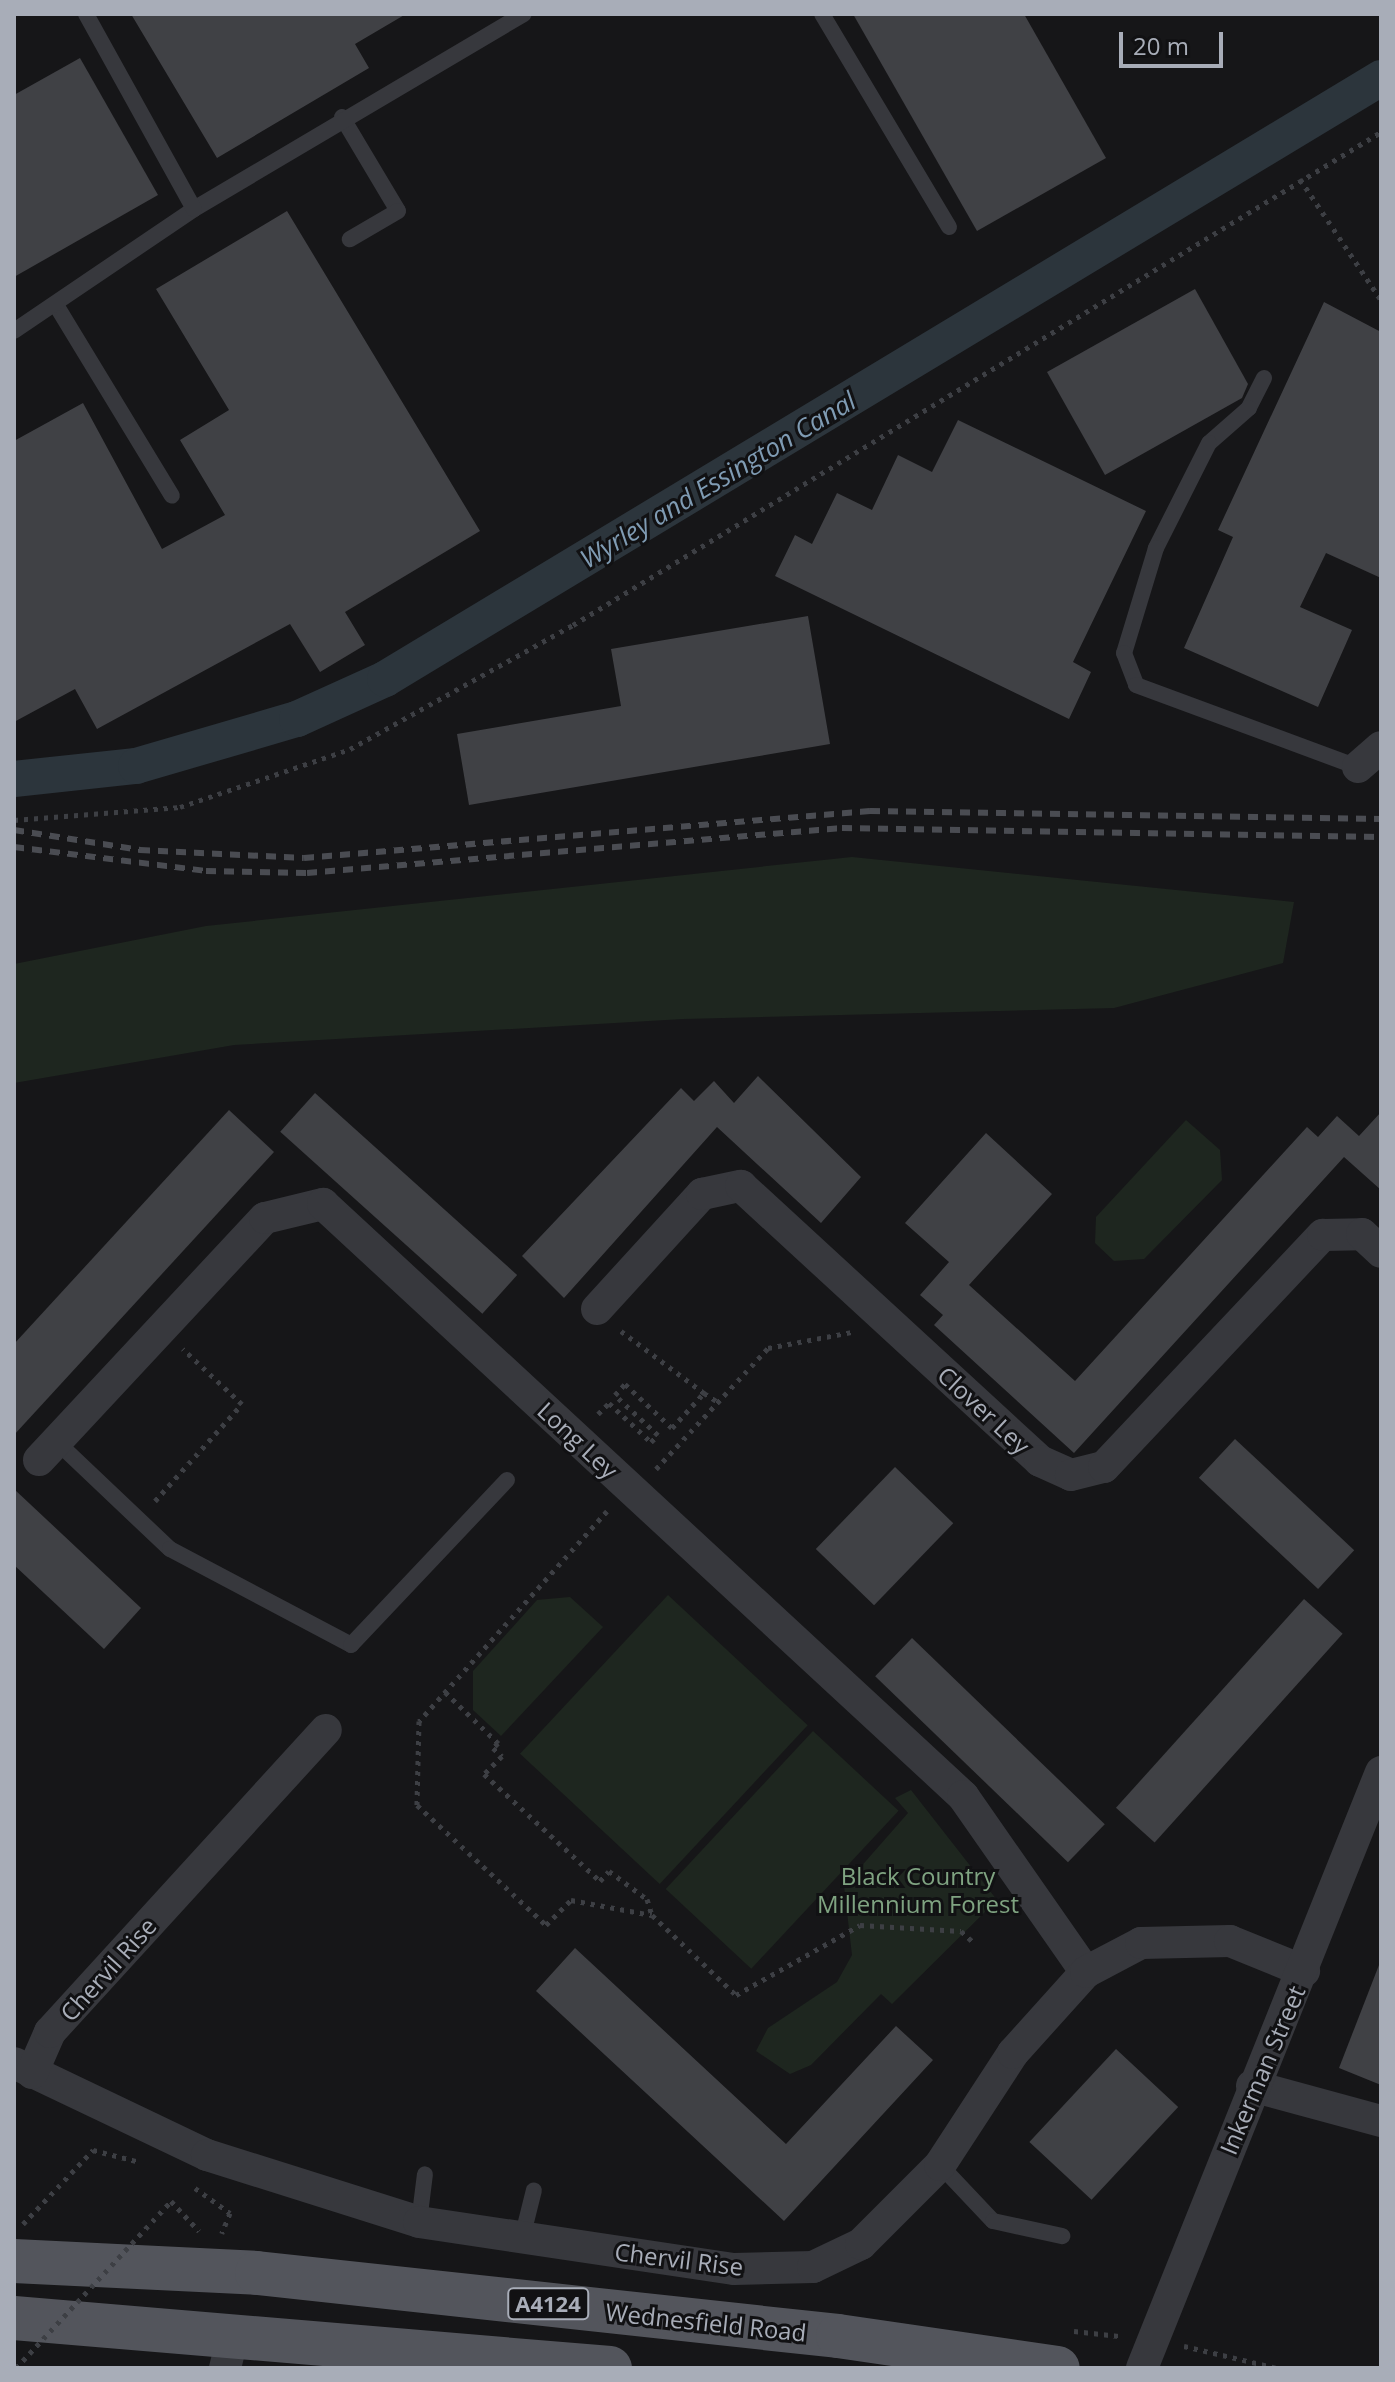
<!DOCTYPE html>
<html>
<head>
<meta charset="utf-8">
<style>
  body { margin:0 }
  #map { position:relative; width:1395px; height:2382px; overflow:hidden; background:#161618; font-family:"Open Sans",sans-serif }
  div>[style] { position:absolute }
  .green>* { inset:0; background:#1e261f; transform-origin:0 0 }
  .canal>* { height:36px; margin:-18px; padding:0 18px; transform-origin:18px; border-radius:18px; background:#2c353c }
  .building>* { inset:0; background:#404145; transform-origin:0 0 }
  .path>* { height:5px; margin-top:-2.5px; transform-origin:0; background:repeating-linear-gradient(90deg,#3d3f44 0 4px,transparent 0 10px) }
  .service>* { height:16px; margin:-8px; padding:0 8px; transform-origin:8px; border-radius:8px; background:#37383d }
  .minor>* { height:32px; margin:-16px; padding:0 16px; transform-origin:16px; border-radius:16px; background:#37383d }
  .primary>* { height:44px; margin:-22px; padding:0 22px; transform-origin:22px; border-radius:22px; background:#53555c }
  .rail>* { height:6px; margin-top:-3px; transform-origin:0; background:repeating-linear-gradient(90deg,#4a4c52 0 10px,transparent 0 18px) }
  .path-bridge>* { height:5px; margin-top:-2.5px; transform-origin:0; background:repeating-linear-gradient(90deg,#3d3f44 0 4px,transparent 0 10px) }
  span { translate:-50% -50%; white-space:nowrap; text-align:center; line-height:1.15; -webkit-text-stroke:6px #111113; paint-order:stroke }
  .shield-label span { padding:2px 6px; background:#111113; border:2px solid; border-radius:6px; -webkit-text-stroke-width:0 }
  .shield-label { font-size:22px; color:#a8adb8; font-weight:700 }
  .street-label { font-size:24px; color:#a8adb8 }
  .park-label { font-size:24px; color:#7fa381 }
  .water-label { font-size:26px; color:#7f9bb3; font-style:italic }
  .frame { position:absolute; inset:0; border:16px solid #a8adb8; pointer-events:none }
  .scale { position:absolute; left:1119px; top:32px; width:104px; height:36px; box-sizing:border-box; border:4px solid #a8adb8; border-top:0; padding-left:10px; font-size:24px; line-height:28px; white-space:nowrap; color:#a8adb8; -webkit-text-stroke:6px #111113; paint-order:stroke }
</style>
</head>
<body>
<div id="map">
  <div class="green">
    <div style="clip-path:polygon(852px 857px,1294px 902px,1283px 963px,1114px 1008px,683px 1019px,234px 1045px,14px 1083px,14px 964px,206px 926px)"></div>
    <div style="clip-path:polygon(1186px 1120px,1220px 1150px,1222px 1180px,1144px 1259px,1114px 1261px,1095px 1243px,1096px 1217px)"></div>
    <div style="left:668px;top:1595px;width:191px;height:217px;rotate:43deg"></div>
    <div style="clip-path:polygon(570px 1597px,603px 1627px,501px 1736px,473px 1710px,473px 1671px,537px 1600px)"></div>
    <div style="left:813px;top:1731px;width:117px;height:216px;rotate:43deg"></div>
    <div style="clip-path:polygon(911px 1790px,997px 1900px,892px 2004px,881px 1994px,811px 2065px,790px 2074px,756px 2051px,768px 2028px,837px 1982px,852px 1955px,844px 1886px,908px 1813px,895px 1798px)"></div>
  </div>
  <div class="canal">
    <div style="left:14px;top:779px;width:123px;rotate:-6.1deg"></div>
    <div style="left:136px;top:766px;width:168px;rotate:-16.3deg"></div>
    <div style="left:297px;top:719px;width:97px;rotate:-24.4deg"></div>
    <div style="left:385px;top:679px;width:1163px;rotate:-31.11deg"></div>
  </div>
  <div class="building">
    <div style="clip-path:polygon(131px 14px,406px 14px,355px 44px,369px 68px,217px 158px)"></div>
    <div style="clip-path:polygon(853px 14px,1024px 14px,1106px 158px,977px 231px)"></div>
    <div style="clip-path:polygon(80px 58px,158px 195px,14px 277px,14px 95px)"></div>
    <div style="clip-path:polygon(287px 211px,480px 531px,345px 612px,365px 645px,320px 672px,290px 624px,97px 729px,75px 689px,14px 722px,14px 441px,83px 403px,162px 549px,225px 515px,180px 440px,229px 410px,156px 289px)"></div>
    <div style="clip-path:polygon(1195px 289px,1248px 384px,1242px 398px,1105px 475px,1047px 372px)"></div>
    <div style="clip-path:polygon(1324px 302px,1381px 332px,1381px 578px,1326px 553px,1300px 607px,1352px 630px,1318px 707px,1184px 648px,1233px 537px,1218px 530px)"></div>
    <div style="clip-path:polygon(958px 420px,1146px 511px,1073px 662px,1091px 672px,1069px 719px,775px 576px,795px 535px,812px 544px,837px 493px,872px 510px,898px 455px,932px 472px)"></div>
    <div style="clip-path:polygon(808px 616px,830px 744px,469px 805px,457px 734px,621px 706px,611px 649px)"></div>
    <div style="clip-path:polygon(758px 1076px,861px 1177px,821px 1223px,717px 1127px,564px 1298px,522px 1256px,681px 1088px,694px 1101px,714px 1081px,734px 1103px)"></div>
    <div style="left:315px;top:1093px;width:272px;height:52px;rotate:42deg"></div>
    <div style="clip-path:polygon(229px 1110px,274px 1152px,14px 1435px,14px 1344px)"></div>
    <div style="clip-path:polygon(1381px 1112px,1381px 1190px,1344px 1157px,1074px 1453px,934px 1325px,943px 1315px,920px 1295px,949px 1262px,905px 1223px,986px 1133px,1052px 1194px,969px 1285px,1075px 1381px,1307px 1127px,1318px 1137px,1337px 1116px,1359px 1136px)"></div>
    <div style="left:1235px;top:1439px;width:163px;height:53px;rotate:43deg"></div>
    <div style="left:895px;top:1467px;width:81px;height:114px;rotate:44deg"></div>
    <div style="clip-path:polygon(14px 1489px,141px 1608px,104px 1649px,14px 1565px)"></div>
    <div style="left:1304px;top:1599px;width:52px;height:281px;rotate:42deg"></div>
    <div style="left:912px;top:1638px;width:268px;height:53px;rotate:44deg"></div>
    <div style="clip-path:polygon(575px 1948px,786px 2144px,896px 2026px,933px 2060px,784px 2221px,536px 1991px)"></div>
    <div style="clip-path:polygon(1379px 1965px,1381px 1966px,1381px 2085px,1339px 2068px)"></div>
    <div style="left:1116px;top:2049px;width:85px;height:127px;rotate:43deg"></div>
  </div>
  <div class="path">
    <div style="left:1300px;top:179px;width:146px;rotate:56.2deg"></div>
    <div style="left:14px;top:820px;width:167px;rotate:-4.5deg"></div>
    <div style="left:180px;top:807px;width:180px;rotate:-18.8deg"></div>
    <div style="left:350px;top:749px;width:255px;rotate:-29.1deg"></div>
    <div style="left:573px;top:625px;width:947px;rotate:-31.39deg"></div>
    <div style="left:621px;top:1331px;width:104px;rotate:36.8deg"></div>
    <div style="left:598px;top:1414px;width:16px;rotate:-45deg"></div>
    <div style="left:609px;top:1403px;width:57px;rotate:42.9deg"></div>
    <div style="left:651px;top:1442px;width:10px;rotate:-45deg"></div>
    <div style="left:658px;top:1435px;width:59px;rotate:-137.1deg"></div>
    <div style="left:615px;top:1395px;width:15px;rotate:-48deg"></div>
    <div style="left:625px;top:1384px;width:64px;rotate:43.1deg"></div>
    <div style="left:672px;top:1428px;width:47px;rotate:-47.6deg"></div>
    <div style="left:704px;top:1393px;width:17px;rotate:33deg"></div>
    <div style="left:656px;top:1469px;width:165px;rotate:-47.2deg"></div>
    <div style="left:768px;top:1348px;width:86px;rotate:-10.8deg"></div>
    <div style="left:155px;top:1501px;width:130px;rotate:-48.1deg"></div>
    <div style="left:242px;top:1404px;width:81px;rotate:-137deg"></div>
    <div style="left:607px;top:1511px;width:282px;rotate:131.8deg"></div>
    <div style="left:419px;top:1721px;width:84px;rotate:91.4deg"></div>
    <div style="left:417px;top:1805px;width:176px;rotate:42.9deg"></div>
    <div style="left:546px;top:1925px;width:35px;rotate:-45deg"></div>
    <div style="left:571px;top:1900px;width:82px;rotate:10.5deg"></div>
    <div style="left:652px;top:1915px;width:116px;rotate:43.6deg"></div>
    <div style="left:736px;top:1995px;width:142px;rotate:-29.4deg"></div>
    <div style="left:860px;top:1925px;width:101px;rotate:3.4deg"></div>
    <div style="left:961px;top:1931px;width:15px;rotate:42deg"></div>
    <div style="left:445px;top:1692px;width:74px;rotate:43.9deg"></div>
    <div style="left:498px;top:1743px;width:7px;rotate:135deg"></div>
    <div style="left:493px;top:1748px;width:12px;rotate:42deg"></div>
    <div style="left:502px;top:1756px;width:25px;rotate:135deg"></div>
    <div style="left:484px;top:1774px;width:158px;rotate:42.7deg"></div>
    <div style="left:600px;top:1881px;width:13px;rotate:-48deg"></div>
    <div style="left:609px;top:1871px;width:47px;rotate:36.4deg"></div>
    <div style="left:647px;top:1899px;width:17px;rotate:73deg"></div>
    <div style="left:195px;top:2188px;width:43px;rotate:35.5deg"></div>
    <div style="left:230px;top:2213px;width:22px;rotate:112deg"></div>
    <div style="left:171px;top:2201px;width:41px;rotate:47deg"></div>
    <div style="left:23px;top:2224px;width:102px;rotate:-46.6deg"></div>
    <div style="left:93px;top:2150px;width:49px;rotate:14.3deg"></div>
    <div style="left:1074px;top:2331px;width:45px;rotate:6.3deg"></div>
    <div style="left:1184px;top:2346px;width:96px;rotate:13.3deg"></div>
  </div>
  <div class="service">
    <div style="left:822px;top:14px;width:248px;rotate:59.2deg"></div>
    <div style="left:342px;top:117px;width:109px;rotate:59.2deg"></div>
    <div style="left:398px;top:211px;width:56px;rotate:149.7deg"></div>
    <div style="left:194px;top:209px;width:383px;rotate:-30.6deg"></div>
    <div style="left:56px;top:305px;width:223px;rotate:58.7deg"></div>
    <div style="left:14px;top:331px;width:217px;rotate:-34.1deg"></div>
    <div style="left:194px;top:209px;width:223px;rotate:-119deg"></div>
    <div style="left:1264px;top:378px;width:34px;rotate:117deg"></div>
    <div style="left:1249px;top:408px;width:53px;rotate:138.8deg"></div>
    <div style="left:1209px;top:443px;width:118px;rotate:116.8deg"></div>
    <div style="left:1156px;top:548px;width:110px;rotate:106.9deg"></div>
    <div style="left:1124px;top:653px;width:34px;rotate:69deg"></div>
    <div style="left:1136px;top:685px;width:237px;rotate:20.3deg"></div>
    <div style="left:56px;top:1441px;width:157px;rotate:43.5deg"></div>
    <div style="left:170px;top:1549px;width:205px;rotate:27.9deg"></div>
    <div style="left:351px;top:1645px;width:227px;rotate:-46.6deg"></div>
    <div style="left:940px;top:2165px;width:77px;rotate:46.6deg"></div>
    <div style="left:993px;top:2221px;width:71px;rotate:12.3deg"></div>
    <div style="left:419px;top:2222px;width:48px;rotate:-82.9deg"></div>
    <div style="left:522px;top:2238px;width:49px;rotate:-76deg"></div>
  </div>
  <div class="minor">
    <div style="left:1358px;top:767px;width:30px;rotate:-41deg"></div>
    <div style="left:597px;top:1309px;width:156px;rotate:-47.6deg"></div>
    <div style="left:702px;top:1194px;width:40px;rotate:-12deg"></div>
    <div style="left:741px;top:1186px;width:406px;rotate:42.6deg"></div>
    <div style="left:1040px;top:1461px;width:34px;rotate:24deg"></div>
    <div style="left:1071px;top:1475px;width:34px;rotate:-14deg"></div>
    <div style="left:1104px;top:1467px;width:319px;rotate:-46.7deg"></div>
    <div style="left:1323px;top:1235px;width:39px;rotate:-1deg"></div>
    <div style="left:1362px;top:1234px;width:26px;rotate:43deg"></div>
    <div style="left:39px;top:1460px;width:331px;rotate:-47deg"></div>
    <div style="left:265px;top:1218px;width:60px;rotate:-13.6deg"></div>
    <div style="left:323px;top:1204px;width:872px;rotate:42.77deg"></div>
    <div style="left:963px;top:1796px;width:215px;rotate:55.1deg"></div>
    <div style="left:14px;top:2063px;width:214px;rotate:25.5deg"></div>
    <div style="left:207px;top:2155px;width:222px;rotate:17.5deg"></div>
    <div style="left:419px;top:2222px;width:318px;rotate:8.5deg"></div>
    <div style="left:734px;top:2269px;width:79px;rotate:-1.5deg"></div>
    <div style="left:813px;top:2267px;width:53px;rotate:-25.6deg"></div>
    <div style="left:861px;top:2244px;width:112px;rotate:-45deg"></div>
    <div style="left:940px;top:2165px;width:134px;rotate:-56.9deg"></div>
    <div style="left:1013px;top:2053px;width:109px;rotate:-48deg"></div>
    <div style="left:1086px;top:1972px;width:62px;rotate:-27.8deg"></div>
    <div style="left:1141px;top:1943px;width:89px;rotate:-1.3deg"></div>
    <div style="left:1230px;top:1941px;width:80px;rotate:22.1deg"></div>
    <div style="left:32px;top:2073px;width:45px;rotate:-66.3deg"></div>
    <div style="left:50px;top:2032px;width:409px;rotate:-47.6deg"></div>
    <div style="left:1252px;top:2086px;width:134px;rotate:15.2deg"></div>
    <div style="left:225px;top:2368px;width:33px;rotate:-76deg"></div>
    <div style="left:1142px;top:2368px;width:642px;rotate:-68.15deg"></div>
  </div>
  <div class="primary">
    <div style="left:14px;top:2261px;width:243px;rotate:2.8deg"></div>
    <div style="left:257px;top:2273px;width:584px;rotate:6.19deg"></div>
    <div style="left:838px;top:2336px;width:222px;rotate:8.3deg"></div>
    <div style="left:14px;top:2318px;width:598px;rotate:4.8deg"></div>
  </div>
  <div class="rail">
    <div style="left:14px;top:830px;width:128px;rotate:9deg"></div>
    <div style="left:140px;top:850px;width:164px;rotate:2.8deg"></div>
    <div style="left:304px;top:858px;width:568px;rotate:-4.75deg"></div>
    <div style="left:870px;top:811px;width:511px;rotate:0.9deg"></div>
    <div style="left:14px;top:847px;width:193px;rotate:7.1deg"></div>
    <div style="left:206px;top:871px;width:101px;rotate:1.1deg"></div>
    <div style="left:307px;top:873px;width:537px;rotate:-4.81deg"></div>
    <div style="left:842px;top:828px;width:539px;rotate:0.96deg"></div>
  </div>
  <div class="path-bridge">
    <div style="left:16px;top:2368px;width:228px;rotate:-47.1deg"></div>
  </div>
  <div class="shield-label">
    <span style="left:548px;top:2304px">A4124</span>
  </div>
  <div class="street-label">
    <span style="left:984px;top:1410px;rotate:43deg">Clover Ley</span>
    <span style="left:578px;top:1440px;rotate:43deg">Long Ley</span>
    <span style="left:108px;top:1969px;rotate:-48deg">Chervil Rise</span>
    <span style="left:1262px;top:2070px;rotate:-67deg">Inkerman Street</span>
    <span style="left:679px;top:2259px;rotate:7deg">Chervil Rise</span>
    <span style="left:706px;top:2322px;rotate:6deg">Wednesfield Road</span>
  </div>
  <div class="park-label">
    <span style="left:918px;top:1890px">Black Country<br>Millennium Forest</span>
  </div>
  <div class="water-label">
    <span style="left:718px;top:480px;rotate:-31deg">Wyrley and Essington Canal</span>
  </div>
  <div class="frame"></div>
  <div class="scale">20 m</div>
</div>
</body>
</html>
